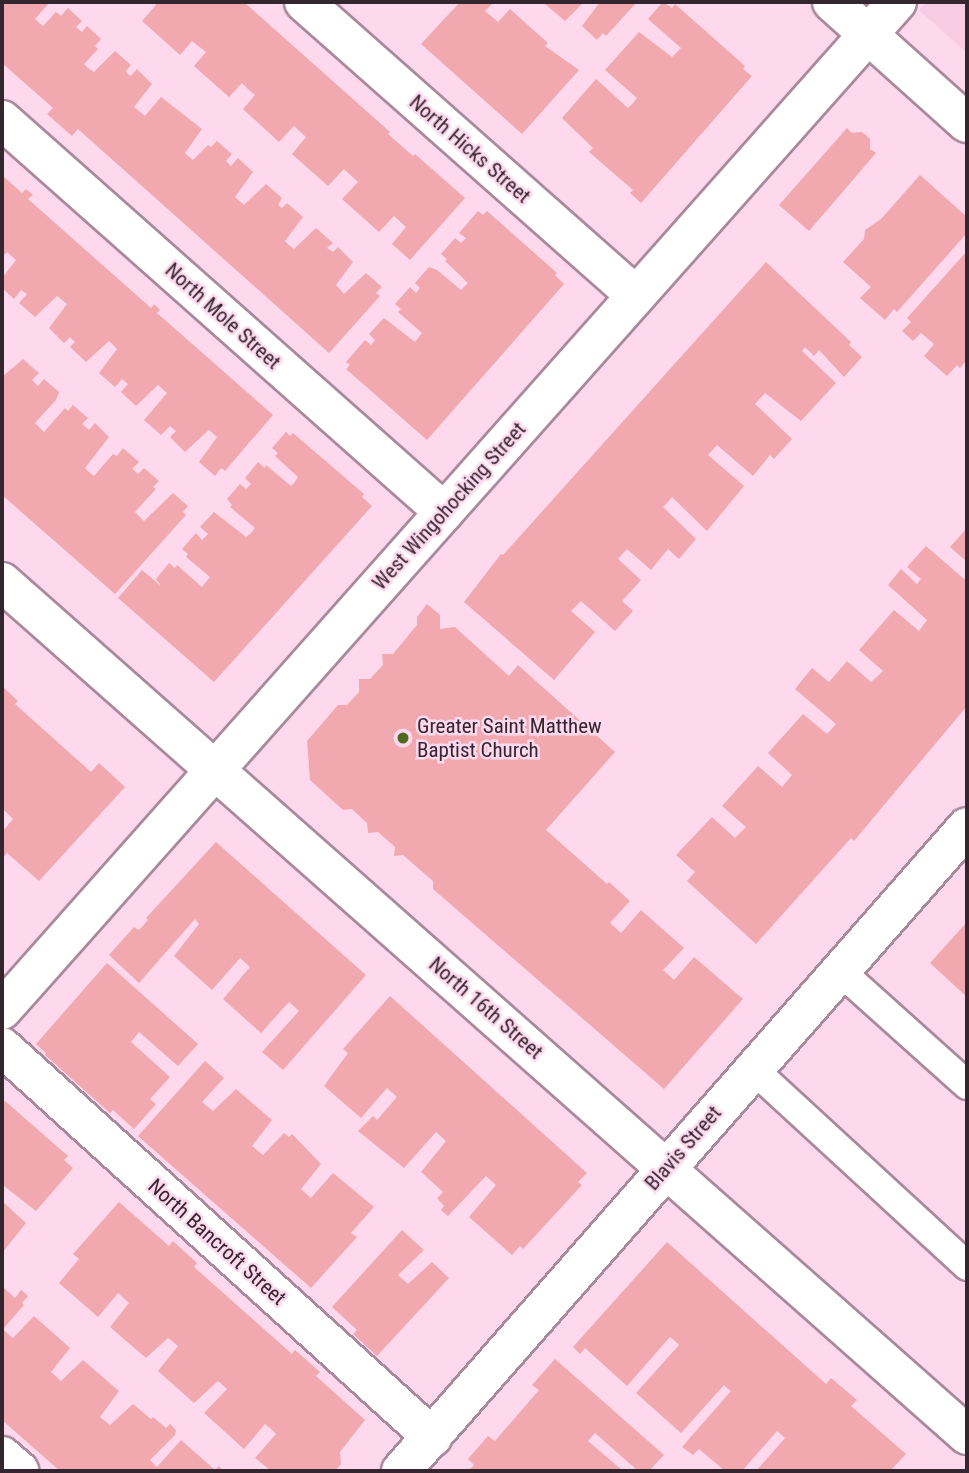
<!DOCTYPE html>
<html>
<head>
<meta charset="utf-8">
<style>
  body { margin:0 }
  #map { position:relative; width:969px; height:1473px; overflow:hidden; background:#fed9ed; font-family:"Roboto Condensed",sans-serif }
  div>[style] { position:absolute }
  .built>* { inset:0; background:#f6cbe3 }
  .building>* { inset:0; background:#f1a8af }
  .roads { filter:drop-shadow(2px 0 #ab899c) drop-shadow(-2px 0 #ab899c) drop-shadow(0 2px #ab899c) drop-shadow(0 -2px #ab899c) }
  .service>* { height:28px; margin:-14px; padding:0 14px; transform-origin:14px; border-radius:14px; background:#fff }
  .minor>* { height:38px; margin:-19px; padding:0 19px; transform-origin:19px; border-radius:19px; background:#fff }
  .dots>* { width:19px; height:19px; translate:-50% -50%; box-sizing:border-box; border:4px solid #fed9ed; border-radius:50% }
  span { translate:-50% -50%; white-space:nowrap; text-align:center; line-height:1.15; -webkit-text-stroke:5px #fed9ed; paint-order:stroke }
  .street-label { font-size:21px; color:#34262e }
  .poi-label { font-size:21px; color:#34262e }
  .left { translate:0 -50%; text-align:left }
  .frame { position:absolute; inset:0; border:4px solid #34262e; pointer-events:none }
</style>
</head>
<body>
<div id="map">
  <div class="built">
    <div style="clip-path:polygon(927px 2px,967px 2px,967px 53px,919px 10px)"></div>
  </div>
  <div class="building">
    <div style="clip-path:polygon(2px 2px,50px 2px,35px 19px,43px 26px,56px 12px,61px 16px,68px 8px,82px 21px,76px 27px,82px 32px,87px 26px,101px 39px,95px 46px,98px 49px,84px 64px,88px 68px,94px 72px,115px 51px,131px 65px,126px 71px,128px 74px,131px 76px,137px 69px,152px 84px,134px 107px,145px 116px,161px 97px,202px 129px,185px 153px,189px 157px,193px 160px,208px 145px,211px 147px,217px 141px,232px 154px,226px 161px,231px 166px,238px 158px,253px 172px,235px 197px,244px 205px,266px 184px,282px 198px,278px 205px,282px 208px,287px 203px,303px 217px,285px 241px,290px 246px,294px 249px,316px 228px,333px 243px,327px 248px,333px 252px,338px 247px,353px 262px,336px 285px,344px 294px,366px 273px,382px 287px,376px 293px,380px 296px,329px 353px,78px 129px,72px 136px,47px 114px,53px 108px,2px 63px)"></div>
    <div style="clip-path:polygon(152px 2px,244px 2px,390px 132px,388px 134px,413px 156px,415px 154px,465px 198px,410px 260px,392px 244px,406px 227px,394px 216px,379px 232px,342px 199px,358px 182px,344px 169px,328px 186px,292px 154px,306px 137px,294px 126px,279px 142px,243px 109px,255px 95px,248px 89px,242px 83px,229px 97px,194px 66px,206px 52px,192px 41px,180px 55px,142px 21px,156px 5px)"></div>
    <div style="clip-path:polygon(460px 2px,494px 2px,485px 11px,498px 22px,510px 9px,548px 43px,545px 46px,579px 70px,522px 134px,421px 44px)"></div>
    <div style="clip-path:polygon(547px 2px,584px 2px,565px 21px,545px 4px)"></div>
    <div style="clip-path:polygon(600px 2px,637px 2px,606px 36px,603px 33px,597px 40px,582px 26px)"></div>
    <div style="clip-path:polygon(663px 2px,672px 8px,675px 4px,745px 66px,743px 69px,752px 76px,641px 203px,630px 193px,633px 190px,589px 152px,593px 148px,562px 118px,596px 79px,628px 108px,633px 103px,637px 98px,605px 70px,639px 32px,672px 57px,681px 48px,648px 19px)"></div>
    <div style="clip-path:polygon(847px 128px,852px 133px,862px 132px,870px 139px,870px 149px,876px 153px,809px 231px,779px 205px)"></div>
    <div style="clip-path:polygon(2px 175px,22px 193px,26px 189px,33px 195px,28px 199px,151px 308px,154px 304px,160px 310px,157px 313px,273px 415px,225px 471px,221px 468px,215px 476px,199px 462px,217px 437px,209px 430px,185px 452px,170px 437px,176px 431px,170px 426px,161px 435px,144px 420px,167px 393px,158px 385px,136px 406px,121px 392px,128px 384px,122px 379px,115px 387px,99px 373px,117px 349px,109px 341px,86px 362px,70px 347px,75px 342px,70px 337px,64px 343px,49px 328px,67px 304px,57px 296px,35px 317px,19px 303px,27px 294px,21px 290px,14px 299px,2px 288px,2px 278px,16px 260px,7px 252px,2px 257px)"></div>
    <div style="clip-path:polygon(920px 175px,967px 217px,967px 233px,897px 312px,894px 309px,885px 320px,860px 298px,871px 287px,843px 262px,864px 239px,865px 230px,881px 219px)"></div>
    <div style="clip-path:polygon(478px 211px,483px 215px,487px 211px,557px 273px,555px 275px,564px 284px,427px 440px,346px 369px,350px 365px,346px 362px,365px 340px,371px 345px,373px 343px,375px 340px,369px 334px,384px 318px,415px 342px,422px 333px,398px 312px,401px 309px,395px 304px,410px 287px,416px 293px,420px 288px,415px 283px,429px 267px,437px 270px,461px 290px,468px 283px,445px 261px,447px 259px,441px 254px,455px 238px,461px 243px,466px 238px,459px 233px)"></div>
    <div style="clip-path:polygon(967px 251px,967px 360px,960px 368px,957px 365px,947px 376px,924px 356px,934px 344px,921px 333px,913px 341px,902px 331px,911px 322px,907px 318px)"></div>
    <div style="clip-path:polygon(766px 262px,851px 342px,849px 345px,862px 357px,844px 377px,819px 350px,814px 356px,805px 347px,802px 351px,836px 383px,801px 421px,765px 393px,755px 404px,792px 439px,774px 459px,770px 455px,753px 476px,717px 445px,708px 455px,744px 486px,707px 531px,672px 497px,668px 502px,663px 507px,696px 539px,679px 559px,668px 549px,651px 570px,627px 549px,618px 559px,641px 580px,622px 601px,633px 611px,615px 631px,581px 601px,571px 611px,595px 632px,554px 680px,464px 602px,501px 554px,503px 555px)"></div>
    <div style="clip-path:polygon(23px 359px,39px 373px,32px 380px,38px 386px,44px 379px,59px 392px,56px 400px,35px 423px,44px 432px,65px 408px,68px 411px,73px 405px,88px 418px,82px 424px,89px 430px,95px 423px,109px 437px,85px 468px,89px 472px,94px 476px,113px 454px,117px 456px,123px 448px,139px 462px,132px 469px,135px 471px,138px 474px,144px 468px,159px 481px,153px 487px,156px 489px,135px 512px,144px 521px,173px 493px,188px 506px,183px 512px,186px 515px,115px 594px,2px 495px,2px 377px)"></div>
    <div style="clip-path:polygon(286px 432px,290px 436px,293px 433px,364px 494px,362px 497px,372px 506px,214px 682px,118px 598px,142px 570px,161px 586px,156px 579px,169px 563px,175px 568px,177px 565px,202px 587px,210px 577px,186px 557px,188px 554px,182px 549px,196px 533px,202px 540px,208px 534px,200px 527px,214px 512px,246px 537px,251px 533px,255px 528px,230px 507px,232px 505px,227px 499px,240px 484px,246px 489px,251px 484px,245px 478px,258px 462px,265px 468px,266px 465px,291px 486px,294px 483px,298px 477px,275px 456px,278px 453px,272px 448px)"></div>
    <div style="clip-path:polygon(967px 528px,967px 562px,950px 547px)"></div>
    <div style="clip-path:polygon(926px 546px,964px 579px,967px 575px,967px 706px,854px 841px,851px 838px,756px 944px,687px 881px,695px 872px,676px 855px,712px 817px,735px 838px,746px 827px,722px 806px,758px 766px,782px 787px,792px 775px,768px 753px,803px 714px,827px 734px,836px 724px,795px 689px,812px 668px,829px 682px,847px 661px,871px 682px,883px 671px,859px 650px,894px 610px,919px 631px,927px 620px,888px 585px,901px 569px,917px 584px,921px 579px,907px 567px)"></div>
    <div style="clip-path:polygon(427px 604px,440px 615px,440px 629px,455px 627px,509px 676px,518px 665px,615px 752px,546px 830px,607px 884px,609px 882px,630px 901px,610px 923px,621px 933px,641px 910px,684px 948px,663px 970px,674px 980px,694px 957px,743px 999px,664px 1089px,433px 889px,433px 881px,403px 855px,394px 856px,395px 847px,378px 832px,368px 833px,367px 823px,352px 809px,343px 810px,310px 780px,307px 741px,338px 705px,347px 705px,359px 692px,359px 679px,370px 679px,383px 665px,382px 654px,393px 654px,417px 625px,417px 617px)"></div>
    <div style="clip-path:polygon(2px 686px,18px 701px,15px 704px,91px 772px,99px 763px,125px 787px,39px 881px,7px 853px,2px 859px,2px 832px,13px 819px,4px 810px,2px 812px)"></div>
    <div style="clip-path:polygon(216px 842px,366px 975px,283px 1070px,262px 1052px,299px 1011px,289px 1002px,261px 1033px,223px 999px,250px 967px,240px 958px,212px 990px,174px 956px,199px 924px,195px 919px,139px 983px,109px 955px,134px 927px,139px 930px,148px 920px,146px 918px)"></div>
    <div style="clip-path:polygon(967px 922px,967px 997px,930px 963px)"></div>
    <div style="clip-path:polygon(107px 963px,198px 1044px,178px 1066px,139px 1032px,131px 1042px,170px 1077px,150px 1099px,156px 1104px,134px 1129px,113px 1110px,110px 1113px,45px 1055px,46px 1053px,36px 1044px)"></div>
    <div style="clip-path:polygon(390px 996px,587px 1173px,578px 1182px,582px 1185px,523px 1249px,520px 1246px,512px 1255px,469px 1217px,496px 1185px,486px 1176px,448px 1216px,441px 1210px,444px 1206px,437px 1198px,443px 1192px,421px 1172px,446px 1141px,436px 1132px,404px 1168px,358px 1131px,373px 1116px,377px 1120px,397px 1097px,387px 1088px,361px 1118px,324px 1086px,348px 1053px,343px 1049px)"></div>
    <div style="clip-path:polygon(205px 1061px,224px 1078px,202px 1102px,213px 1111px,236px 1089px,272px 1120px,252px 1146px,263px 1155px,284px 1133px,289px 1137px,292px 1134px,321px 1164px,301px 1189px,311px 1198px,333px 1173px,374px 1207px,351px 1233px,357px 1237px,311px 1288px,138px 1136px)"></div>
    <div style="clip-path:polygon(5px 1101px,68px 1156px,64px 1160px,73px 1168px,36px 1211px,4px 1186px,2px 1188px,2px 1104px)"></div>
    <div style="clip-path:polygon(2px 1201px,26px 1223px,2px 1253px)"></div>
    <div style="clip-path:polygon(119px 1202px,169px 1246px,173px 1241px,197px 1263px,194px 1267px,292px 1354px,295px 1350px,320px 1372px,316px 1376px,365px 1420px,340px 1452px,341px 1464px,335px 1471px,271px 1471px,255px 1458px,276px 1434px,270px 1428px,265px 1424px,244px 1449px,204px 1413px,227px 1389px,218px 1381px,194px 1403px,158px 1371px,178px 1346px,168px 1338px,146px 1358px,110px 1327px,129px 1303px,118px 1293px,98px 1317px,59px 1283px,79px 1259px,73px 1254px)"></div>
    <div style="clip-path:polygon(402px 1230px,424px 1250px,398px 1275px,408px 1284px,432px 1262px,449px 1278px,377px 1356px,353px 1334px,357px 1330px,332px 1307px)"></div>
    <div style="clip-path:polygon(667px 1242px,826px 1384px,831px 1378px,857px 1400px,851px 1406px,906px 1454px,890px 1471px,756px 1471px,785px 1438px,777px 1431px,742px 1471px,725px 1471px,699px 1449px,693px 1455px,682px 1447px,731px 1391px,727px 1388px,724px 1385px,681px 1433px,636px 1393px,679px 1345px,675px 1341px,670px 1337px,627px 1386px,585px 1348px,580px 1354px,573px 1347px)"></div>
    <div style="clip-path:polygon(4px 1288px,15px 1298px,21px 1290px,28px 1296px,22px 1303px,24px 1305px,3px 1329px,7px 1333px,13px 1338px,34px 1316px,70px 1348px,51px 1372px,61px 1381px,83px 1360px,119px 1391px,100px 1417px,110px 1425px,133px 1404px,151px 1419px,153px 1417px,166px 1428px,170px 1424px,176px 1430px,175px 1435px,150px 1460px,157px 1467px,181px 1440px,215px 1470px,219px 1466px,223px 1471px,60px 1471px,2px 1420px,2px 1290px)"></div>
    <div style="clip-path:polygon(555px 1359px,664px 1455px,649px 1471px,638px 1471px,595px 1433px,588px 1441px,623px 1471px,468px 1471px,474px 1465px,468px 1459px,488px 1436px,495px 1441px,539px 1390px,532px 1385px)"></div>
  </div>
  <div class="roads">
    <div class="service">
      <div style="left:840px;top:971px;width:171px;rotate:41.9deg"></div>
      <div style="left:753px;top:1069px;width:291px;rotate:42.6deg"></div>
    </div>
    <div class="minor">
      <div style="left:304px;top:2px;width:443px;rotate:41.5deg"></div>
      <div style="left:832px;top:2px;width:181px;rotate:41.9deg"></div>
      <div style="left:2px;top:120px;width:591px;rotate:41.57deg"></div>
      <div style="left:2px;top:582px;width:1288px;rotate:41.47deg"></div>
      <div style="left:2px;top:1010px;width:1348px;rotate:-48.4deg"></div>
      <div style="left:2px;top:1047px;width:581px;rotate:42.21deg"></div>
      <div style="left:2px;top:1456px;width:23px;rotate:41deg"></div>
      <div style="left:401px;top:1471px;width:857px;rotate:-48.69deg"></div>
    </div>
  </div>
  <div class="dots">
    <div style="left:403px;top:738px;background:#4f6b1e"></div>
  </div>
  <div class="street-label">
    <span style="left:470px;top:149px;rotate:41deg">North Hicks Street</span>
    <span style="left:223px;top:316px;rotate:42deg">North Mole Street</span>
    <span style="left:449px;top:506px;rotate:-48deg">West Wingohocking Street</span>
    <span style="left:486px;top:1008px;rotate:41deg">North 16th Street</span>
    <span style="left:683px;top:1148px;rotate:-49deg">Blavis Street</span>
    <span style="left:217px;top:1242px;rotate:42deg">North Bancroft Street</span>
  </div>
  <div class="poi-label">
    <span class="left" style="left:417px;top:738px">Greater Saint Matthew<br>Baptist Church</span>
  </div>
  <div class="frame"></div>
</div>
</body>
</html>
